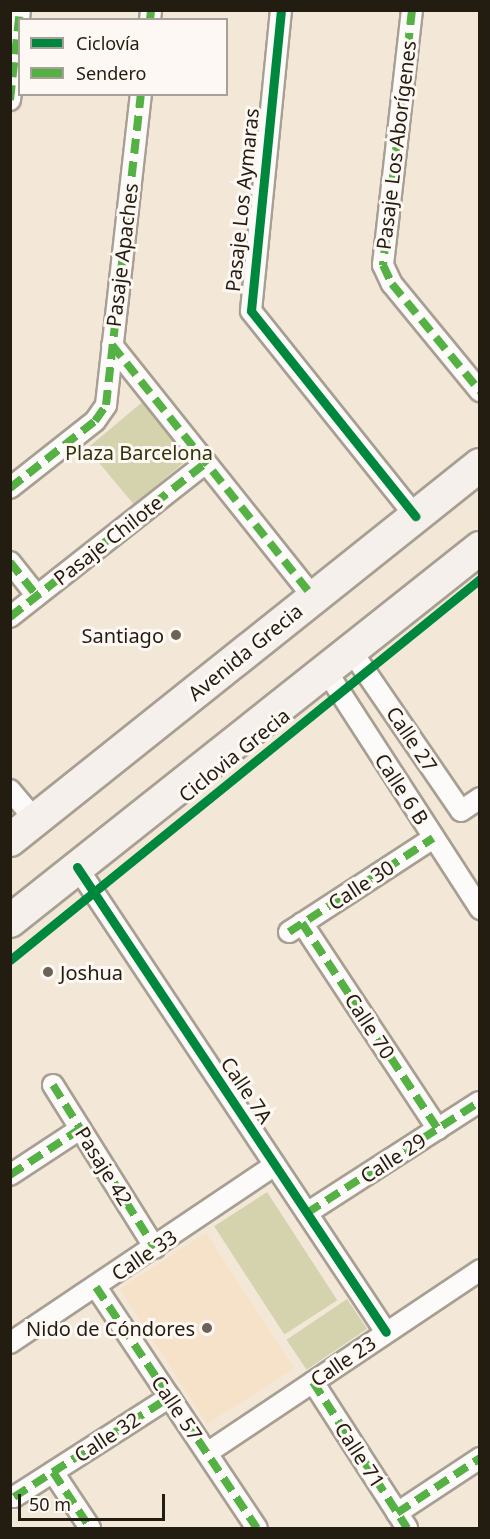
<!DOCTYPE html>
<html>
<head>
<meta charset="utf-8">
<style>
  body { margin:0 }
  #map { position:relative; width:490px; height:1539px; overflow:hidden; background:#f3e7d7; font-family:"Noto Sans",sans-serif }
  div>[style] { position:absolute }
  .built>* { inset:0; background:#f6e2c8; transform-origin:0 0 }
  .green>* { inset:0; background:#d4d3ae; transform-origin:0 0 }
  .roads { filter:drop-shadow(2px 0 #a89f93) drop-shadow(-2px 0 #a89f93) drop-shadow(0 2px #a89f93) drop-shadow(0 -2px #a89f93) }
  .street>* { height:20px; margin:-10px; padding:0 10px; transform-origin:10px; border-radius:10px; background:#fdfbf9 }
  .primary>* { height:32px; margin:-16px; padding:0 16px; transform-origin:16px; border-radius:16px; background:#f5f0eb }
  .quiet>* { height:8px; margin-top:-4px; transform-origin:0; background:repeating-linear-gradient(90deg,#55b144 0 15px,transparent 0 23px) }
  .cycleway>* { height:9px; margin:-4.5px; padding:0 4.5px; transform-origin:4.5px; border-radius:4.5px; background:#00873e }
  .dots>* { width:16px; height:16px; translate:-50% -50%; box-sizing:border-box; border:3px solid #fdf8f3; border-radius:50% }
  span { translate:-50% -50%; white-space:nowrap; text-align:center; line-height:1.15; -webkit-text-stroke:6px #fdf8f3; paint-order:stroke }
  .street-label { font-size:20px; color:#231c11 }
  .park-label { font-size:20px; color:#31340a }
  .poi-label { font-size:20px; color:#231c11 }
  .right { translate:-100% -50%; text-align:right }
  .left { translate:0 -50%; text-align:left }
  .frame { position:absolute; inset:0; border:12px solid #231c11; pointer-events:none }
  .legend { position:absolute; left:18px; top:18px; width:210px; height:78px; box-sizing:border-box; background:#fdf8f3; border:2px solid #a6a099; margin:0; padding:8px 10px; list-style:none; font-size:18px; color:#231c11 }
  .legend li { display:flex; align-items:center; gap:12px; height:30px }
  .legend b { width:30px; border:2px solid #a6a099 }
  .scale { position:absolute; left:18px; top:1494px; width:147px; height:27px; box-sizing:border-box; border:3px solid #231c11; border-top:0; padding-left:8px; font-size:18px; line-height:21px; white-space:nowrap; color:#231c11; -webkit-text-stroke:4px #fdf8f3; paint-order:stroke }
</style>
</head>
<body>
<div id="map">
  <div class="built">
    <div style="left:206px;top:1233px;width:161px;height:103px;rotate:57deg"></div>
  </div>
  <div class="green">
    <div style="left:146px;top:399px;width:73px;height:77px;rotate:50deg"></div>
    <div style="left:267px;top:1192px;width:129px;height:63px;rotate:57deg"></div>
    <div style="left:347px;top:1299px;width:36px;height:73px;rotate:56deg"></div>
  </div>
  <div class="roads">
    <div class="street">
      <div style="left:281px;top:10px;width:302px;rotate:95.7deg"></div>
      <div style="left:251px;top:311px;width:263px;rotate:51.3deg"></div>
      <div style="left:412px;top:10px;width:257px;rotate:96.5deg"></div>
      <div style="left:383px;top:265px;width:21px;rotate:65deg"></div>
      <div style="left:392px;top:284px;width:139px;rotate:50.6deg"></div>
      <div style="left:150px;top:20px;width:10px;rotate:-84deg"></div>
      <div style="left:10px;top:100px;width:91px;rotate:-83.7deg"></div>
      <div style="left:112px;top:345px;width:322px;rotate:51.4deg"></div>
      <div style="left:10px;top:488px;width:108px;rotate:-38.2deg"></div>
      <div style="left:95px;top:421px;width:19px;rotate:-55deg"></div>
      <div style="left:106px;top:405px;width:313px;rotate:-83.6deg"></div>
      <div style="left:10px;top:562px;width:43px;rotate:51.5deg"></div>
      <div style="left:10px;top:617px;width:249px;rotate:-38.2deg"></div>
      <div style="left:350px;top:649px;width:196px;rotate:55.6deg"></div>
      <div style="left:461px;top:811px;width:23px;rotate:-34deg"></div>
      <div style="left:325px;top:669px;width:286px;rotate:57.1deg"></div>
      <div style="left:10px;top:790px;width:39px;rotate:50deg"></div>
      <div style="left:77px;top:867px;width:558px;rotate:56.4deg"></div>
      <div style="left:302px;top:923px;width:247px;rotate:56.6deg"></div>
      <div style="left:289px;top:932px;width:172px;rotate:-33.1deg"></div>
      <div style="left:53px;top:1085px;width:192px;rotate:58deg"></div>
      <div style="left:10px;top:1175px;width:84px;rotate:-33.3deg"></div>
      <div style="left:307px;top:1213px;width:205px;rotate:-32.8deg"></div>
      <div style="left:96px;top:1287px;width:290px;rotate:56.3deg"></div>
      <div style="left:10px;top:1343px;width:319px;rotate:-33.9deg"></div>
      <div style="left:313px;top:1382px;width:174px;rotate:57.2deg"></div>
      <div style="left:207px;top:1453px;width:329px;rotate:-33.8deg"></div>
      <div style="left:53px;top:1472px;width:67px;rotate:56.5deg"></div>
      <div style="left:14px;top:1497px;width:185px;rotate:-32.7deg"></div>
      <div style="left:397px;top:1513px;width:100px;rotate:-33.5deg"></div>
    </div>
    <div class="primary">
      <div style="left:10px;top:840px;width:601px;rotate:-38.59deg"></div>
      <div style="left:10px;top:921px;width:600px;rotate:-38.44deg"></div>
    </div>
  </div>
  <div class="quiet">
    <div style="left:412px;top:10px;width:257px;rotate:96.5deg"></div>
    <div style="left:383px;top:265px;width:21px;rotate:65deg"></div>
    <div style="left:392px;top:284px;width:139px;rotate:50.6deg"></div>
    <div style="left:150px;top:20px;width:10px;rotate:-84deg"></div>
    <div style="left:10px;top:100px;width:91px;rotate:-83.7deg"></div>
    <div style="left:112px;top:345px;width:322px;rotate:51.4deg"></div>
    <div style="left:10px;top:488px;width:108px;rotate:-38.2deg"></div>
    <div style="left:95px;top:421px;width:19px;rotate:-55deg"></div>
    <div style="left:106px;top:405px;width:313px;rotate:-83.6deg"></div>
    <div style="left:10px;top:562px;width:43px;rotate:51.5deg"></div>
    <div style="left:10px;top:617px;width:249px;rotate:-38.2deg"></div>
    <div style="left:302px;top:923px;width:247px;rotate:56.6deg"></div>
    <div style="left:289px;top:932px;width:172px;rotate:-33.1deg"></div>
    <div style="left:53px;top:1085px;width:192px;rotate:58deg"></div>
    <div style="left:10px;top:1175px;width:84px;rotate:-33.3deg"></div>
    <div style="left:307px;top:1213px;width:205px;rotate:-32.8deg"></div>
    <div style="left:96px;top:1287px;width:290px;rotate:56.3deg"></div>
    <div style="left:313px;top:1382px;width:174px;rotate:57.2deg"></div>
    <div style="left:53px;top:1472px;width:67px;rotate:56.5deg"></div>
    <div style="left:14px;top:1497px;width:185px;rotate:-32.7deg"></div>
    <div style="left:397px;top:1513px;width:100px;rotate:-33.5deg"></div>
  </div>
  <div class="cycleway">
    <div style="left:281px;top:10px;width:302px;rotate:95.7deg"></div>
    <div style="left:251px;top:311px;width:263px;rotate:51.3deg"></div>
    <div style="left:77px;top:867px;width:558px;rotate:56.4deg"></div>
    <div style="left:10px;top:960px;width:605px;rotate:-39.03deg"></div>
  </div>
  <div class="dots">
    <div style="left:176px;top:635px;background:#6c6356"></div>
    <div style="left:48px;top:972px;background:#6c6356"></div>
    <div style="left:207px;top:1328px;background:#6c6356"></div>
  </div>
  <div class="street-label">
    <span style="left:396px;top:145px;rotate:-83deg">Pasaje Los Aborígenes</span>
    <span style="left:242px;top:200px;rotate:-84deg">Pasaje Los Aymaras</span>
    <span style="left:122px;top:255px;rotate:-83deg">Pasaje Apaches</span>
    <span style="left:108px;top:540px;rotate:-38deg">Pasaje Chilote</span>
    <span style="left:245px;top:652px;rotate:-39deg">Avenida Grecia</span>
    <span style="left:412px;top:739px;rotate:56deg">Calle 27</span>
    <span style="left:234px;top:755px;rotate:-39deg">Ciclovia Grecia</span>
    <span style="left:402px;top:789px;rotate:57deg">Calle 6 B</span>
    <span style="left:361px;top:885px;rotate:-33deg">Calle 30</span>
    <span style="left:370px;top:1026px;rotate:57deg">Calle 70</span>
    <span style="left:247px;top:1090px;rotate:56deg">Calle 7A</span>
    <span style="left:393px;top:1158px;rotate:-33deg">Calle 29</span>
    <span style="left:104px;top:1166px;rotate:58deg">Pasaje 42</span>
    <span style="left:144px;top:1255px;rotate:-34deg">Calle 33</span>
    <span style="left:343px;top:1361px;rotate:-34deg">Calle 23</span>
    <span style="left:177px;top:1408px;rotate:56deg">Calle 57</span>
    <span style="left:107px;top:1437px;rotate:-33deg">Calle 32</span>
    <span style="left:360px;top:1455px;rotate:57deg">Calle 71</span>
  </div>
  <div class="park-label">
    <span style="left:139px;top:452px">Plaza Barcelona</span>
  </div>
  <div class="poi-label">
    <span class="right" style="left:164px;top:635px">Santiago</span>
    <span class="left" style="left:60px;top:972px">Joshua</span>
    <span class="right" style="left:195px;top:1328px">Nido de Cóndores</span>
  </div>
  <div class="frame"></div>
  <ul class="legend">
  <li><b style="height:8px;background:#00873e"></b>Ciclovía</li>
  <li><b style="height:8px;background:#55b144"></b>Sendero</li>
  </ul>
  <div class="scale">50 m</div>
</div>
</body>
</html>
